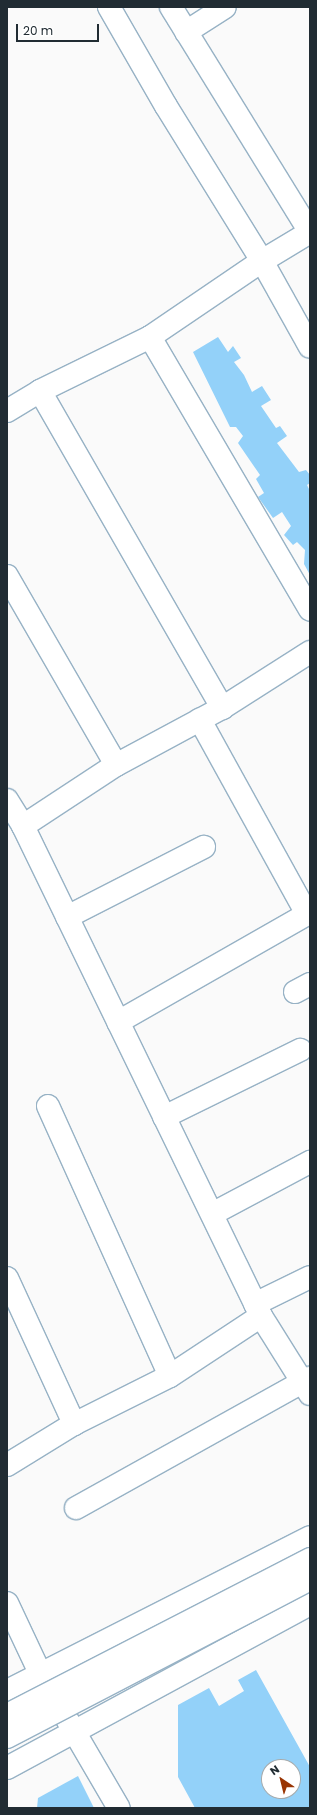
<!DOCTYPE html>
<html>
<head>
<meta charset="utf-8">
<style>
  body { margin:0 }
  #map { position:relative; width:317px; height:1815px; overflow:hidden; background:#fafafa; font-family:Poppins,sans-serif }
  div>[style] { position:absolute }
  .building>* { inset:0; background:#93d1f9 }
  .roads { filter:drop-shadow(1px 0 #97b2c5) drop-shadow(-1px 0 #97b2c5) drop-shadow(0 1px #97b2c5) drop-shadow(0 -1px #97b2c5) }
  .minor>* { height:22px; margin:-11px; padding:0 11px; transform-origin:11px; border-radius:11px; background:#fff }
  .tertiary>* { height:22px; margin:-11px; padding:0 11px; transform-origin:11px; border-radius:11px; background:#fff }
  .bridges { filter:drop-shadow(1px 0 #97b2c5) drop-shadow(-1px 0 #97b2c5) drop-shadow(0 1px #97b2c5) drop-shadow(0 -1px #97b2c5) }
  .tertiary-bridge>* { height:22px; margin:-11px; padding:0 11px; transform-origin:11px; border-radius:11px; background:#fff }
  span { translate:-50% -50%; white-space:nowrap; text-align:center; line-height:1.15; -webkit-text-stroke:3.5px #fff; paint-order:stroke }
  .frame { position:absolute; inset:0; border:8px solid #212c33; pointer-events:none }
  .north { position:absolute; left:261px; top:1759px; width:40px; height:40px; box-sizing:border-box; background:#fff; border:1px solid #a6abad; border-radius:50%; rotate:325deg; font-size:11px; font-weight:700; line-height:16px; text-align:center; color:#212c33 }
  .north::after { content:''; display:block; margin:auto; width:14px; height:18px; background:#993504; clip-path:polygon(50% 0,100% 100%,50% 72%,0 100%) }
  .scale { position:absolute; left:16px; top:24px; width:83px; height:18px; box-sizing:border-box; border:2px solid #212c33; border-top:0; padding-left:5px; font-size:12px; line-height:14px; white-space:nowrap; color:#212c33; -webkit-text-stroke:3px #fff; paint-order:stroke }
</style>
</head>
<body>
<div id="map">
  <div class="building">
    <div style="clip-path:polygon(218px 337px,228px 352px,233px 346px,241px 358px,234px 362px,244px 375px,252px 392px,262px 386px,271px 400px,261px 406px,276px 428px,280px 426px,287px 436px,277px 443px,299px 472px,306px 470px,310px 475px,310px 483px,307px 485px,310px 491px,310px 575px,304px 564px,305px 550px,297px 542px,293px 545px,284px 535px,291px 526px,282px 512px,273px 518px,258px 497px,264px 493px,256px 479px,260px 475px,238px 443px,243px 436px,236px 427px,230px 427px,193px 352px)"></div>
    <div style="clip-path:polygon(evenodd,256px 1670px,310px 1767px,310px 1808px,195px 1808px,178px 1777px,178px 1705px,209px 1688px,219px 1706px,244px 1691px,238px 1680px,256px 1670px,269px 1767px,293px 1767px,293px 1791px,269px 1791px,269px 1767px)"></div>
    <div style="clip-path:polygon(78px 1776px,94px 1808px,37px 1808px,38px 1798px)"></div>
  </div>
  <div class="roads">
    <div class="minor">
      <div style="left:186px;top:32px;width:46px;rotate:-32.7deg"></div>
      <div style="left:150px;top:337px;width:316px;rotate:59.6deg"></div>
      <div style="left:40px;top:391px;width:366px;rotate:60.1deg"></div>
      <div style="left:7px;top:576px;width:218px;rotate:60deg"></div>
      <div style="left:7px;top:800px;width:31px;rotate:58deg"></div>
      <div style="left:23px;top:826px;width:545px;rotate:64.09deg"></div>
      <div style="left:261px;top:1316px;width:92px;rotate:57.9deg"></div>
      <div style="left:23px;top:826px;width:111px;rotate:-33.3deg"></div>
      <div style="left:116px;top:765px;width:120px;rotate:-28.3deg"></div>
      <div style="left:222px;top:708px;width:104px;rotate:-32.5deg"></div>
      <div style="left:67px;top:917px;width:154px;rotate:-27.1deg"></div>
      <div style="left:295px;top:992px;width:17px;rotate:-28deg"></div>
      <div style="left:118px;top:1022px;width:218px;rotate:-29.7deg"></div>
      <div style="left:307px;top:914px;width:222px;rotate:-118.9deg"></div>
      <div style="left:48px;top:1106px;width:296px;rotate:65.7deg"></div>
      <div style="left:164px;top:1117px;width:152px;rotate:-26.2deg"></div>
      <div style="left:212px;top:1214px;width:111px;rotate:-28deg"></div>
      <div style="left:7px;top:1278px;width:161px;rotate:65.3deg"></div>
      <div style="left:255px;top:1304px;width:61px;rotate:-26.1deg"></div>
      <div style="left:7px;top:1465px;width:79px;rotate:-31.5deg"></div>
      <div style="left:74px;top:1424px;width:107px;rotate:-26.6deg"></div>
      <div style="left:170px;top:1376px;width:109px;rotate:-33.4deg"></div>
      <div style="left:76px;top:1508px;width:268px;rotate:-29.1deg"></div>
      <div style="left:7px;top:1603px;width:77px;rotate:64.8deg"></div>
      <div style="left:40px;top:1673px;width:156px;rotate:59.7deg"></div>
    </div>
    <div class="tertiary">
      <div style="left:109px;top:7px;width:114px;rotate:60.1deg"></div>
      <div style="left:166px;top:106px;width:182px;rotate:58.2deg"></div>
      <div style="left:262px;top:261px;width:98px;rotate:60.8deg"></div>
      <div style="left:171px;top:7px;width:264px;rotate:58.3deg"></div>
      <div style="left:7px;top:411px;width:39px;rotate:-31deg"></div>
      <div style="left:40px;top:391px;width:123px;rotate:-26.1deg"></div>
      <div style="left:150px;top:337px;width:135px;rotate:-34.2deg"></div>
      <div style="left:262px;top:261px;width:56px;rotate:-31.1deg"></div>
      <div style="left:7px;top:1691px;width:340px;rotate:-26.9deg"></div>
      <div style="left:7px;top:1768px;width:345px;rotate:-28.4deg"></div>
    </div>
  </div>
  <div class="bridges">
    <div class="tertiary-bridge">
      <div style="left:7px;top:1715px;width:341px;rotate:-27.2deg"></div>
      <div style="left:7px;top:1737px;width:342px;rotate:-27.5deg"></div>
    </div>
  </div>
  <div class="frame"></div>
  <div class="north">N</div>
  <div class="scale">20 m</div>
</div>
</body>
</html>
